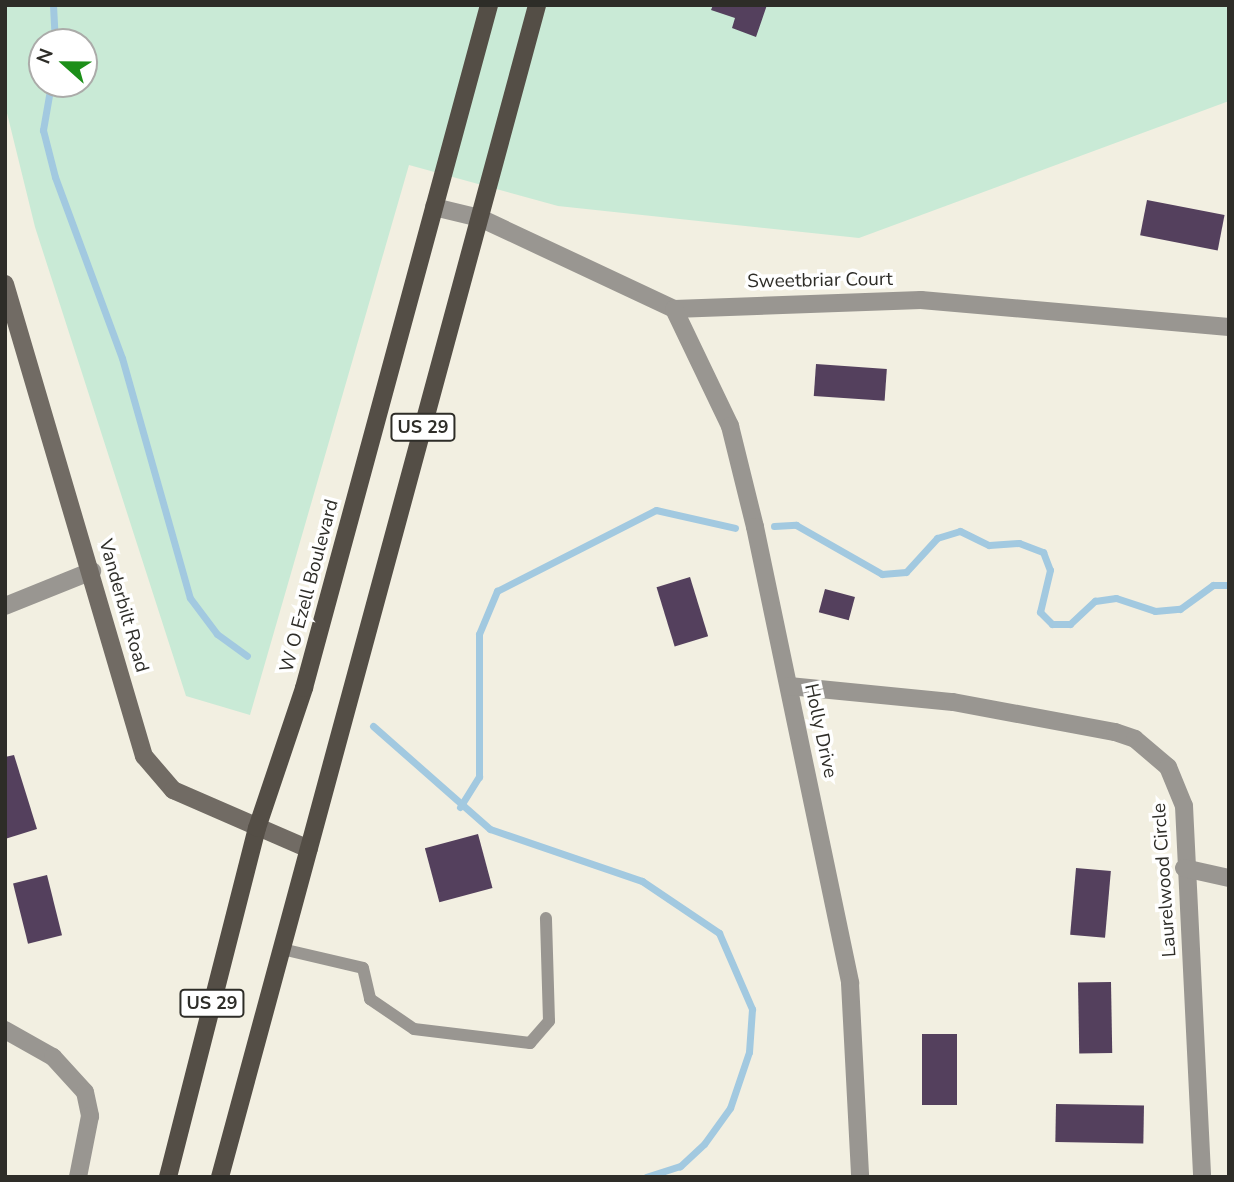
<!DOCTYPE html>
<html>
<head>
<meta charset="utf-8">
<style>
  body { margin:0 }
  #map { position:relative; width:1234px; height:1182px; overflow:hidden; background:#f2efe1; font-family:"Nunito Sans",sans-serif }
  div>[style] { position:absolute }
  .green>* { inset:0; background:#c9ead6 }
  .stream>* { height:7px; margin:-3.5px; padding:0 3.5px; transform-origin:3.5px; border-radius:3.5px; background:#a2c9e0 }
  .building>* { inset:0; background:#54405d; transform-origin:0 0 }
  .lane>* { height:12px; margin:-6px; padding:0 6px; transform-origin:6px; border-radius:6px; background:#999691 }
  .street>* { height:18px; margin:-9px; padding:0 9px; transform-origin:9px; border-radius:9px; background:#999691 }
  .secondary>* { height:18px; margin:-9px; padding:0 9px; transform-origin:9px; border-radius:9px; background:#716b64 }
  .primary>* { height:18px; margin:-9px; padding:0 9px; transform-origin:9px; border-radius:9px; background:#544e46 }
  span { translate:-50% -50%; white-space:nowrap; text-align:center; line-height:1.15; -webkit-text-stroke:7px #fff; paint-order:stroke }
  .shield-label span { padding:2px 5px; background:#fff; border:2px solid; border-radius:5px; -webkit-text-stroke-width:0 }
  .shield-label { font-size:18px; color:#2e2d28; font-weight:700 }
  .street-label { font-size:19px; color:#2e2d28 }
  .frame { position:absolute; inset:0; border:7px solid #2e2d28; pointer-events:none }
  .north { position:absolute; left:28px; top:28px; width:70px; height:70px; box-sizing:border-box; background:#fff; border:2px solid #ababa9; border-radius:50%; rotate:291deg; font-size:19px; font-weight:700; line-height:28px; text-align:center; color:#2e2d28 }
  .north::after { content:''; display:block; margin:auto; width:24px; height:32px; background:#1c8f19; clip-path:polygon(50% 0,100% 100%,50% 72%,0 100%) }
</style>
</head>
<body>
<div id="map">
  <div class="green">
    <div style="clip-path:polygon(evenodd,5px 5px,1229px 5px,1229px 101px,859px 238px,558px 206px,409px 165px,250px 715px,186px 696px,35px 227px,5px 105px,5px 5px,42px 42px,84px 42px,84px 84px,42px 84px,42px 42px)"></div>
  </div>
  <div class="stream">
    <div style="left:53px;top:5px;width:37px;rotate:87deg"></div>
    <div style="left:51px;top:84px;width:47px;rotate:99.9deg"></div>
    <div style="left:43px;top:130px;width:49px;rotate:75.7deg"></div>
    <div style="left:55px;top:177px;width:193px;rotate:69.7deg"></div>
    <div style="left:122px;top:358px;width:249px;rotate:74.2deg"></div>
    <div style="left:190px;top:598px;width:45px;rotate:53.1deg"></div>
    <div style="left:217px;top:634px;width:37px;rotate:36deg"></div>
    <div style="left:774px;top:526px;width:22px;rotate:-3deg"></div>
    <div style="left:796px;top:525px;width:99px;rotate:29.7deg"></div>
    <div style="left:882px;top:574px;width:24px;rotate:-5deg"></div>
    <div style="left:906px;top:572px;width:46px;rotate:-47.6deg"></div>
    <div style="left:937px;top:538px;width:24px;rotate:-17deg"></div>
    <div style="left:960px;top:531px;width:32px;rotate:26deg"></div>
    <div style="left:989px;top:545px;width:30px;rotate:-4deg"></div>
    <div style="left:1019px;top:543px;width:26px;rotate:21deg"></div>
    <div style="left:1043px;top:552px;width:19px;rotate:69deg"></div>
    <div style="left:1050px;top:570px;width:43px;rotate:103.4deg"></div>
    <div style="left:1040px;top:612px;width:17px;rotate:45deg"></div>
    <div style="left:1052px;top:624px;width:18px"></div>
    <div style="left:1070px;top:624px;width:34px;rotate:-43deg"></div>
    <div style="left:1095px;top:601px;width:21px;rotate:-8deg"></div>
    <div style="left:1116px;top:598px;width:41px;rotate:18.4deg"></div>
    <div style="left:1155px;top:611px;width:25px;rotate:-5deg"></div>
    <div style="left:1180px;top:609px;width:41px;rotate:-36deg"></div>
    <div style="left:1213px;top:585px;width:16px"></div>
    <div style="left:373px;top:726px;width:156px;rotate:41.4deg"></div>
    <div style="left:490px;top:829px;width:161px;rotate:18.9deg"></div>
    <div style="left:642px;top:881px;width:93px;rotate:34deg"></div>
    <div style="left:719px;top:933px;width:83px;rotate:66.5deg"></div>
    <div style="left:752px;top:1009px;width:43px;rotate:94deg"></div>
    <div style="left:749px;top:1052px;width:59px;rotate:108.7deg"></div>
    <div style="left:730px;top:1108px;width:44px;rotate:125.8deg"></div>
    <div style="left:704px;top:1144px;width:33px;rotate:137deg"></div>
    <div style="left:680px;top:1166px;width:36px;rotate:162deg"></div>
    <div style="left:460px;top:807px;width:36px;rotate:-58deg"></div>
    <div style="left:479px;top:777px;width:143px;rotate:-90deg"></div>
    <div style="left:479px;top:634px;width:47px;rotate:-67.3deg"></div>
    <div style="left:497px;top:591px;width:178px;rotate:-27deg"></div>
    <div style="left:656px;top:510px;width:81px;rotate:12.8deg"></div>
  </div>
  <div class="building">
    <div style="clip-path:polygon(713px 5px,767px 5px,756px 37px,732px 28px,735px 18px,711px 10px)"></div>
    <div style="left:1147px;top:200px;width:79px;height:36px;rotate:11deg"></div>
    <div style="left:816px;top:364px;width:71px;height:32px;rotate:4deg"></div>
    <div style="left:690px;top:577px;width:62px;height:35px;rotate:73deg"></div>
    <div style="left:825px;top:589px;width:31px;height:24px;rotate:15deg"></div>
    <div style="clip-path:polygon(14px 755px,37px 829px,5px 839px,5px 757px)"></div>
    <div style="left:478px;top:834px;width:56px;height:55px;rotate:75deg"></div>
    <div style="left:1076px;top:868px;width:35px;height:67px;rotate:5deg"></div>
    <div style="left:47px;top:875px;width:62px;height:35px;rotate:76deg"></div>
    <div style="left:1111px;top:982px;width:71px;height:33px;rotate:89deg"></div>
    <div style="left:922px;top:1034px;width:35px;height:71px"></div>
    <div style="left:1056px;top:1104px;width:88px;height:38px;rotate:1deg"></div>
  </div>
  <div class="lane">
    <div style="left:282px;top:949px;width:83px;rotate:13.2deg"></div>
    <div style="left:363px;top:968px;width:32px;rotate:77deg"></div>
    <div style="left:370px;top:999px;width:53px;rotate:34.3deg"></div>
    <div style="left:414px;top:1029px;width:117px;rotate:6.9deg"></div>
    <div style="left:530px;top:1043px;width:29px;rotate:-49deg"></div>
    <div style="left:549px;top:1021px;width:103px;rotate:-91.7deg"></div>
  </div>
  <div class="street">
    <div style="left:434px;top:207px;width:47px;rotate:13.4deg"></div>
    <div style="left:480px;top:218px;width:214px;rotate:25.1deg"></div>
    <div style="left:674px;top:309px;width:247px;rotate:-2.1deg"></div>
    <div style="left:921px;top:300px;width:309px;rotate:5deg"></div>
    <div style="left:674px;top:309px;width:130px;rotate:64.4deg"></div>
    <div style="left:730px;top:426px;width:104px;rotate:76.1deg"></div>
    <div style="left:755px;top:527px;width:466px;rotate:78.2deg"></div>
    <div style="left:850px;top:983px;width:194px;rotate:87deg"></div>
    <div style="left:5px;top:606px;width:94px;rotate:-21.9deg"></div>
    <div style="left:789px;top:686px;width:165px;rotate:5.6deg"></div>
    <div style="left:953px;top:702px;width:165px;rotate:10.5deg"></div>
    <div style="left:1115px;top:732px;width:21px;rotate:19deg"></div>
    <div style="left:1135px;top:739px;width:43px;rotate:40.3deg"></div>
    <div style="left:1168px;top:767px;width:42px;rotate:67.7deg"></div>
    <div style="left:1184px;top:806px;width:371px;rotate:87.2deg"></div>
    <div style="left:1184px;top:868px;width:46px;rotate:12.5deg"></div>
    <div style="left:5px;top:1030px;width:55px;rotate:29.4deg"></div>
    <div style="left:53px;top:1057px;width:47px;rotate:47.6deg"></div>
    <div style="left:85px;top:1092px;width:25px;rotate:78deg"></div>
    <div style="left:90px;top:1116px;width:62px;rotate:101.1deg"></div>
  </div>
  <div class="secondary">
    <div style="left:5px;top:284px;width:492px;rotate:73.6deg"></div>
    <div style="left:144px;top:756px;width:45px;rotate:49.5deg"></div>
    <div style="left:173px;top:790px;width:148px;rotate:23.5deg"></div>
  </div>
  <div class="primary">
    <div style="left:168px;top:1177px;width:360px;rotate:-75.7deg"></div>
    <div style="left:257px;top:828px;width:148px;rotate:-71.4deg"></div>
    <div style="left:304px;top:688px;width:708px;rotate:-74.84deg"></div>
    <div style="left:220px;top:1177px;width:1214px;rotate:-74.86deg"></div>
  </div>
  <div class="shield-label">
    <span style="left:423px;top:427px">US 29</span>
    <span style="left:212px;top:1003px">US 29</span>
  </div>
  <div class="street-label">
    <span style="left:820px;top:281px;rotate:-1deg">Sweetbriar Court</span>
    <span style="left:310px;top:586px;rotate:-75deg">W O Ezell Boulevard</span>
    <span style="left:123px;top:606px;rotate:74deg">Vanderbilt Road</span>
    <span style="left:820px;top:731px;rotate:78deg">Holly Drive</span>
    <span style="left:1165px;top:880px;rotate:-94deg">Laurelwood Circle</span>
  </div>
  <div class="frame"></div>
  <div class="north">N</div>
</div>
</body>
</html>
